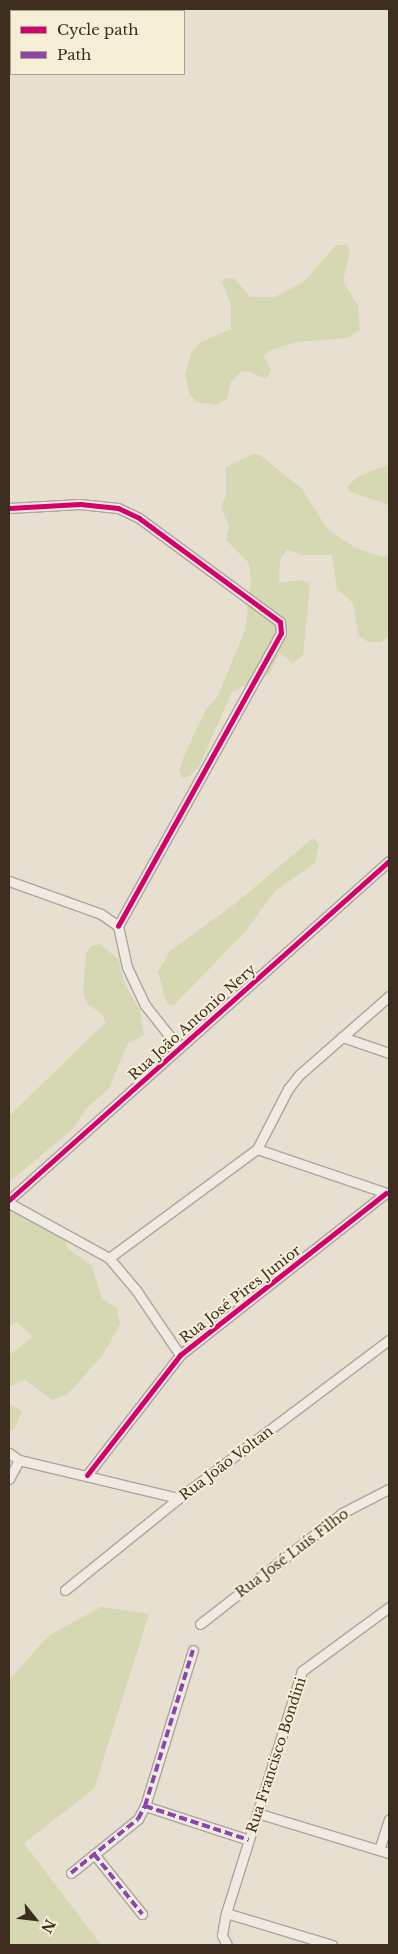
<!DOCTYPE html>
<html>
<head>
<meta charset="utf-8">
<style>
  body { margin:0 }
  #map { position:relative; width:398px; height:1954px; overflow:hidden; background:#e7e0d1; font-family:"Libre Baskerville",serif }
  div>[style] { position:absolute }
  .green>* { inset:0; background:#d6d7b3 }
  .roads { filter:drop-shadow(1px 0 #ada599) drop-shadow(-1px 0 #ada599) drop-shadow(0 1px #ada599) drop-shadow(0 -1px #ada599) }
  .street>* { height:9px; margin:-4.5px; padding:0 4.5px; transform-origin:4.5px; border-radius:4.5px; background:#efebe3 }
  .quiet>* { height:4px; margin-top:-2px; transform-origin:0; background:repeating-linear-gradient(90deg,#8e44ad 0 8px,transparent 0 12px) }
  .cycleway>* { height:5px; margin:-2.5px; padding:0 2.5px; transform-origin:2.5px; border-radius:2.5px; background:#d6006c }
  span { translate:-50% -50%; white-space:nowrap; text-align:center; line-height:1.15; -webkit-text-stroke:4px #f7eed8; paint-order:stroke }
  .street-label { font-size:14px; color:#3d2e20 }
  .frame { position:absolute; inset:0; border:10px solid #3d2e20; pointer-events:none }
  .legend { position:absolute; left:10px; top:10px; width:175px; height:65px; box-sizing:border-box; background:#f7eed8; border:1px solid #ada18e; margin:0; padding:6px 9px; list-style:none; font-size:15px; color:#3d2e20 }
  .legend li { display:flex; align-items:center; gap:10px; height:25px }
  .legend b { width:25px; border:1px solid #ada18e }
  .north { position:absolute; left:10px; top:1894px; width:50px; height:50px; -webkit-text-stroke:4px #f7eed8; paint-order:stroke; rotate:119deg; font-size:14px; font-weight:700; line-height:20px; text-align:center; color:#3d2e20 }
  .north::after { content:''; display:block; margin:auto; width:18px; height:22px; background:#3d2e20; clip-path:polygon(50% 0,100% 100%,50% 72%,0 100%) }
</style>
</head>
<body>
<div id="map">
  <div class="green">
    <div style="clip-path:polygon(9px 9px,117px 9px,11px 11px,9px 49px)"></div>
    <div style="clip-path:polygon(347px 244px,350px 252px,343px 281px,358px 306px,360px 330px,347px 338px,296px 342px,269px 351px,264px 357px,271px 370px,266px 379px,248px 371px,240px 372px,231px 382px,227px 399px,216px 405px,197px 402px,189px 393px,185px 374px,191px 353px,201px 342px,231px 329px,231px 305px,222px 282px,226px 278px,235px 279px,250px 297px,275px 297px,305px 281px,335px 246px)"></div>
    <div style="clip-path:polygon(253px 454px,260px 455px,302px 489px,328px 530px,356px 548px,382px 557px,389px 554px,389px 636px,381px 642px,368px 642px,358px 635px,353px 603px,337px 589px,332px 555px,301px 555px,287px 549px,280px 560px,279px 583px,302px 580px,310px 584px,303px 655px,293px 663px,279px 653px,270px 674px,232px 692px,200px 764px,190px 776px,182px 778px,179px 771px,184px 756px,205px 711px,218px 696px,245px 630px,251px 581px,249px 563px,226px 540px,229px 526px,221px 507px,226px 495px,226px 467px)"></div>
    <div style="clip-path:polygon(389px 464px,389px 505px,351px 492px,347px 487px,357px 477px)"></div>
    <div style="clip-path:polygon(313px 838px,319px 844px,315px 863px,275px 891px,246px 931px,174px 1005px,167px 1004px,158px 972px,170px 951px,236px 903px)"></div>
    <div style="clip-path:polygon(100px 944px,119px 960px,124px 983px,140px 1010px,144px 1035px,128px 1043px,109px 1088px,86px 1109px,73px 1129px,9px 1182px,9px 1116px,106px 1022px,101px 1013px,87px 1004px,83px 991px,86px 953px,91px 946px)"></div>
    <div style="clip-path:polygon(9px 1206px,66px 1241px,67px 1248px,92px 1266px,102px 1299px,117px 1308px,120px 1324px,102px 1356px,67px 1395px,52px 1400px,25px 1380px,9px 1387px,9px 1355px,33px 1337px,17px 1322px,9px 1327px)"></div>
    <div style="clip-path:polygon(9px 1404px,23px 1411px,13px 1431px,9px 1429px)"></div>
    <div style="clip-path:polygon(101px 1607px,149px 1614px,94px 1789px,24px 1843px,101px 1945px,9px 1945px,9px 1680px,48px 1636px)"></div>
  </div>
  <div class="roads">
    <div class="street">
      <div style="left:9px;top:508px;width:71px;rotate:-3.2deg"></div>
      <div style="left:80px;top:504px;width:38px;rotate:6deg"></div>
      <div style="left:118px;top:508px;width:23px;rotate:25deg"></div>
      <div style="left:139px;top:518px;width:175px;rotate:36.4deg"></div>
      <div style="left:280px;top:622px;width:11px;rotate:85deg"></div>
      <div style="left:281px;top:633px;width:335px;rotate:119.1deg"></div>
      <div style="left:9px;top:881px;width:98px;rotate:19.7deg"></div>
      <div style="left:101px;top:914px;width:21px;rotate:35deg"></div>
      <div style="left:118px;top:926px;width:42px;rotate:77.6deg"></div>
      <div style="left:127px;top:967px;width:42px;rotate:64.7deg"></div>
      <div style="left:145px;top:1005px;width:55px;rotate:51.7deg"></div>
      <div style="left:342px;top:1037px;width:50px;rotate:18.8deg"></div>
      <div style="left:257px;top:1149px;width:139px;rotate:18.8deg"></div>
      <div style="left:9px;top:1200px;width:509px;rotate:-41.74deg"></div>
      <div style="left:9px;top:1203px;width:114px;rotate:28.8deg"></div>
      <div style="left:109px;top:1258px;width:42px;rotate:49.8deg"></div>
      <div style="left:136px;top:1290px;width:78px;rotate:55.9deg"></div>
      <div style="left:109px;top:1258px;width:184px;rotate:-36.4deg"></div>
      <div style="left:257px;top:1149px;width:68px;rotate:-62.7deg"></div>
      <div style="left:288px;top:1089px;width:18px;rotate:-52deg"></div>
      <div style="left:299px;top:1075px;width:120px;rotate:-41.3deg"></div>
      <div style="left:9px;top:1453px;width:12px;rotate:35deg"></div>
      <div style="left:19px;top:1460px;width:164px;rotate:13.4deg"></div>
      <div style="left:87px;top:1475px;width:152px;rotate:-52.2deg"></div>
      <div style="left:180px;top:1355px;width:262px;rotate:-38.2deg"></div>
      <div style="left:9px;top:1479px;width:21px;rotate:-62deg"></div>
      <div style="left:65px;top:1590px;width:146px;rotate:-38.9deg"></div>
      <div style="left:179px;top:1498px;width:263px;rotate:-37deg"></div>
      <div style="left:200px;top:1624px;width:180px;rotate:-38deg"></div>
      <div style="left:342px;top:1513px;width:53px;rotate:-27.1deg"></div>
      <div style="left:145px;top:1806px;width:163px;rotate:-72.9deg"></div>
      <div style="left:257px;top:1813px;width:138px;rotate:16.9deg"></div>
      <div style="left:379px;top:1850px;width:32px;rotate:-72deg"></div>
      <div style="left:94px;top:1854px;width:77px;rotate:51.3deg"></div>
      <div style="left:71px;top:1873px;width:86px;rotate:-38.9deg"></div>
      <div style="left:138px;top:1819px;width:15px;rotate:-62deg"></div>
      <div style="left:145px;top:1806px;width:109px;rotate:18.1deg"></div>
      <div style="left:226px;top:1913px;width:111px;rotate:16.8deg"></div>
      <div style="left:227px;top:1945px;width:11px;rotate:-117deg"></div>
      <div style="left:222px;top:1935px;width:22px;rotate:-80deg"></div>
      <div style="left:226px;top:1913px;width:254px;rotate:-72.6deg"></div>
      <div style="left:302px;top:1671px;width:108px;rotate:-36.3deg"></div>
    </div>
  </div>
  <div class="quiet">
    <div style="left:145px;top:1806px;width:163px;rotate:-72.9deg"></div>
    <div style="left:94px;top:1854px;width:77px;rotate:51.3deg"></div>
    <div style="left:71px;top:1873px;width:86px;rotate:-38.9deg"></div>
    <div style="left:138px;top:1819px;width:15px;rotate:-62deg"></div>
    <div style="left:145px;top:1806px;width:109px;rotate:18.1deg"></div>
  </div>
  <div class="cycleway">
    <div style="left:9px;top:508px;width:71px;rotate:-3.2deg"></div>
    <div style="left:80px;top:504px;width:38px;rotate:6deg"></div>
    <div style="left:118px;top:508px;width:23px;rotate:25deg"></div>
    <div style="left:139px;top:518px;width:175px;rotate:36.4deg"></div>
    <div style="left:280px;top:622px;width:11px;rotate:85deg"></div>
    <div style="left:281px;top:633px;width:335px;rotate:119.1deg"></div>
    <div style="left:9px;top:1200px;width:509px;rotate:-41.74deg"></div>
    <div style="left:87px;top:1475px;width:152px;rotate:-52.2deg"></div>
    <div style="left:180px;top:1355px;width:262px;rotate:-38.2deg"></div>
  </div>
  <div class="street-label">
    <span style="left:192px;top:1022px;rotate:-42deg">Rua João Antonio Nery</span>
    <span style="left:240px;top:1294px;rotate:-38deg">Rua José Pires Junior</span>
    <span style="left:226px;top:1463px;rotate:-37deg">Rua João Voltan</span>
    <span style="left:292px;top:1553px;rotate:-37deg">Rua José Luís Filho</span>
    <span style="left:276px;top:1755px;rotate:-72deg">Rua Francisco Bondini</span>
  </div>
  <div class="frame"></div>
  <ul class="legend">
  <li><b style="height:6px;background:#d6006c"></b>Cycle path</li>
  <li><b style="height:6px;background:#8e44ad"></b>Path</li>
  </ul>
  <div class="north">N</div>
</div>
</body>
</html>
